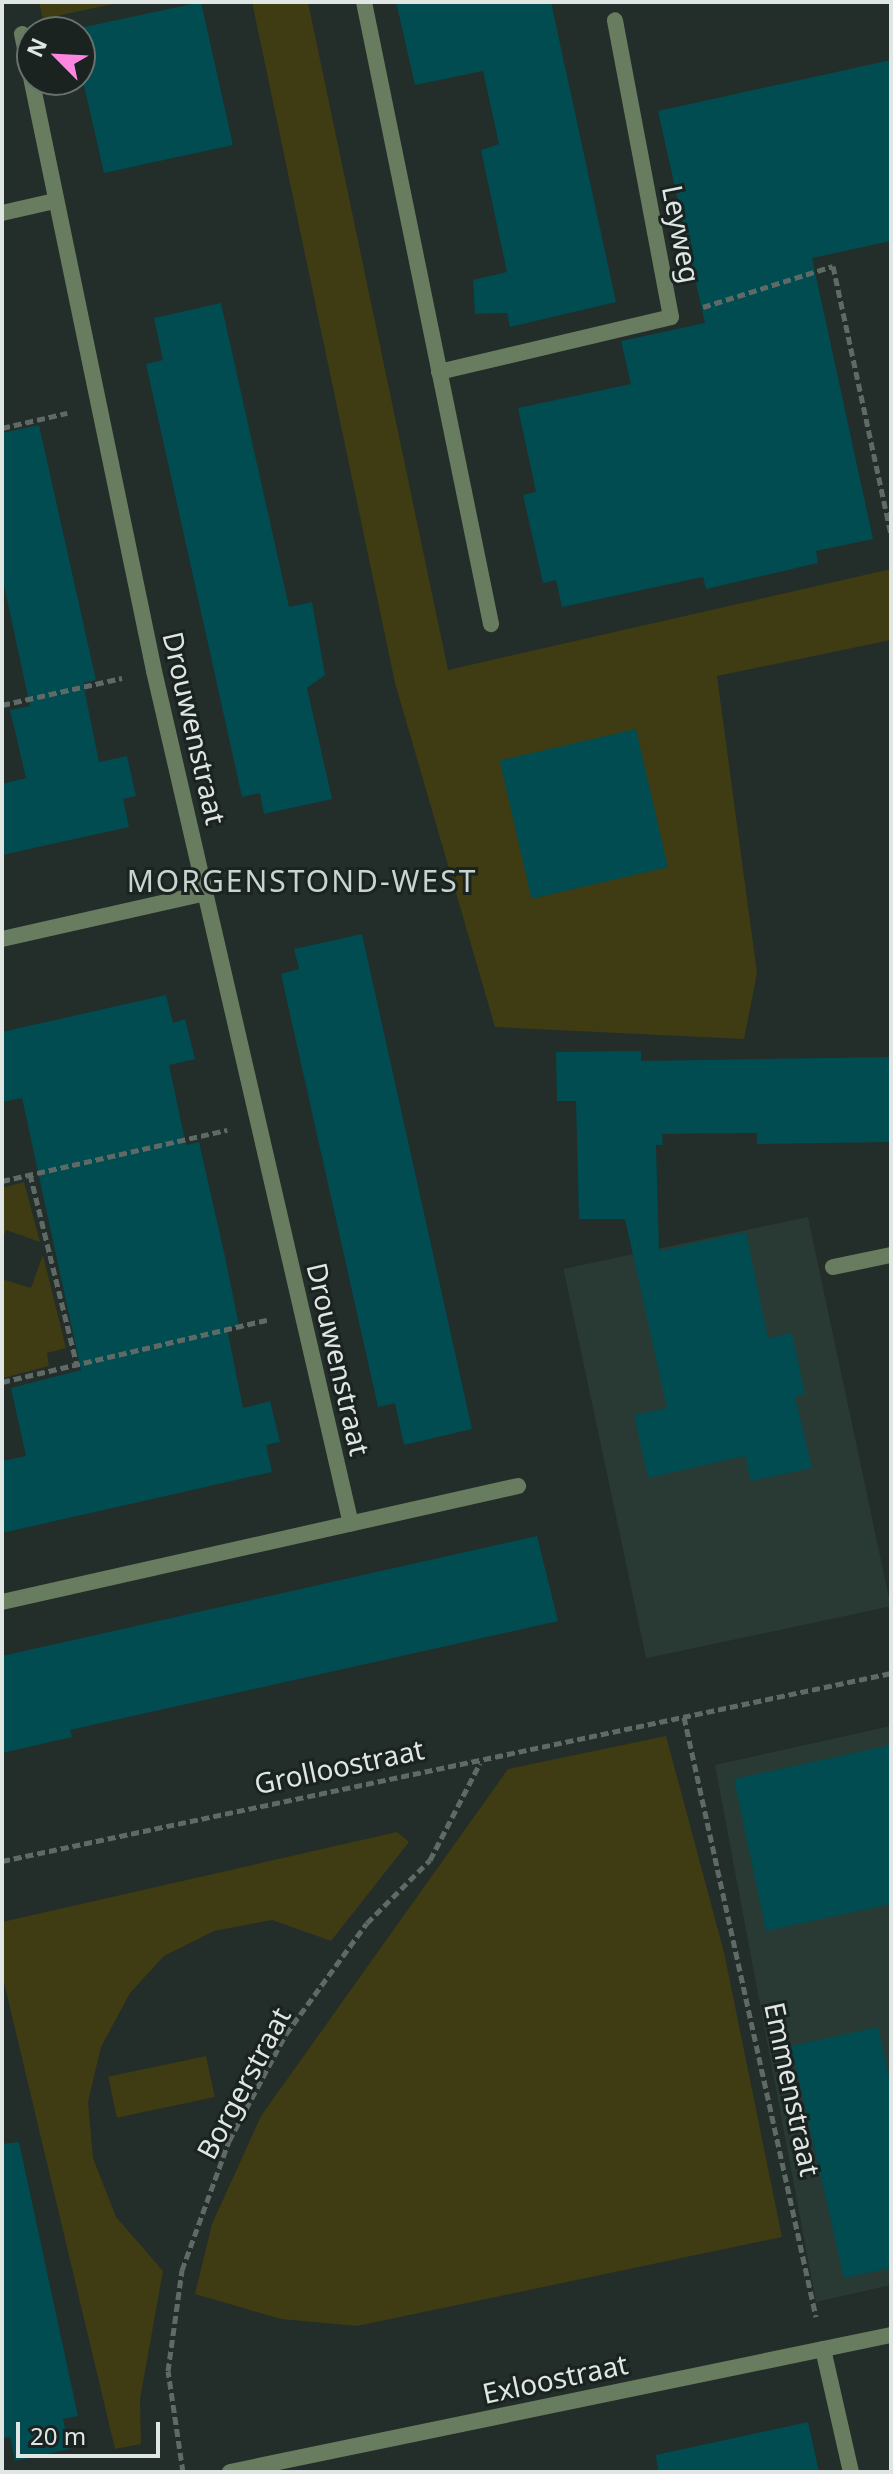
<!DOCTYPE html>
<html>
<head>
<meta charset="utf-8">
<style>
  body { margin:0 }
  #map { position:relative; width:893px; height:2474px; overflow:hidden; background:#232d29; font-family:"Noto Sans",sans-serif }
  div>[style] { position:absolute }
  .built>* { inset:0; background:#293a34; transform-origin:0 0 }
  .green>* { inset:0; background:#3f3b13; transform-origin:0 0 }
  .building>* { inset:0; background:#004c51; transform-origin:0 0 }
  .path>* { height:5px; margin-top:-2.5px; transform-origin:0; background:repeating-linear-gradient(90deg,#5f6965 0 8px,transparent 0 12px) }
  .lane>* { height:16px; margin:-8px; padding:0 8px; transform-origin:8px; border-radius:8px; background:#687c60 }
  .street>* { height:16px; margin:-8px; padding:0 8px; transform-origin:8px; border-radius:8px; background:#687c60 }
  span { translate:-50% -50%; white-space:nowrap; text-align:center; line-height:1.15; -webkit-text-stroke:6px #1a2320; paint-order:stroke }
  .street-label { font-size:28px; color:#dfe6e3 }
  .neighbourhood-label { font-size:30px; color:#c7d4cf; letter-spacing:2px }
  .frame { position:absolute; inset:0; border:4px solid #dfe6e3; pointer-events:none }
  .north { position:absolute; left:16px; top:16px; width:80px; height:80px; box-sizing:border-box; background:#1a2320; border:2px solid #69716e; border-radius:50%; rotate:294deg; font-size:22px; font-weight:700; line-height:32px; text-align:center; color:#dfe6e3 }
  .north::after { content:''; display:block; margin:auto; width:28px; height:36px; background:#fe85e0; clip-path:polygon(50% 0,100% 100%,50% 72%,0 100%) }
  .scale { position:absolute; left:16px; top:2422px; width:144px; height:36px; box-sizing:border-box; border:4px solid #dfe6e3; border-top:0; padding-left:10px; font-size:24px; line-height:28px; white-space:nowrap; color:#dfe6e3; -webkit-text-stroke:6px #1a2320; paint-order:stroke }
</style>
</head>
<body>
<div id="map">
  <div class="built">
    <div style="left:808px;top:1217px;width:398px;height:250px;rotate:78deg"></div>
    <div style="clip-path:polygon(891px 1726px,891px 2285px,816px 2302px,715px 1765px)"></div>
  </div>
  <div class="green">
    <div style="clip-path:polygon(39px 2px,122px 2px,43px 19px)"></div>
    <div style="clip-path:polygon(252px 2px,308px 2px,448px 670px,891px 569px,891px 640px,717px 676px,757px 973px,744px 1039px,495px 1027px,395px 683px)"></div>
    <div style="clip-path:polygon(24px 1182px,40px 1242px,6px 1230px,2px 1241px,2px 1188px)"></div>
    <div style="clip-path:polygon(43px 1255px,66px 1348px,47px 1353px,49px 1366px,3px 1378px,2px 1279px,31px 1288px)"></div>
    <div style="clip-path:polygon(666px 1736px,724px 1952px,782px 2237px,357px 2326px,281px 2319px,195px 2294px,212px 2224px,261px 2116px,508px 1769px)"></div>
    <div style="clip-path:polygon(397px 1832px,409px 1842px,331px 1941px,272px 1920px,214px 1931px,164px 1956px,130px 1993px,101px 2047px,88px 2102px,93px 2158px,116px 2217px,163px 2271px,140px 2399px,141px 2444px,115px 2449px,2px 1974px,2px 1922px)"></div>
    <div style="left:206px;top:2056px;width:42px;height:100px;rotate:78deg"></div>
  </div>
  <div class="building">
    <div style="clip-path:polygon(201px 2px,233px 145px,104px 173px,80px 68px,80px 28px)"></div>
    <div style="clip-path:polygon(396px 2px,551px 2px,616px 302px,510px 327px,507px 313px,475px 314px,473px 280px,507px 272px,481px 150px,499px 144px,483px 71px,415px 85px)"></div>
    <div style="clip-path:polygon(891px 60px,891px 241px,812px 258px,873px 539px,816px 551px,818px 563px,706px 589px,703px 577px,562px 607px,556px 580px,543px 583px,523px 495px,536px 492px,518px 408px,631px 384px,621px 341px,705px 323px,658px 111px)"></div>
    <div style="clip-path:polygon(221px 303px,289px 607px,312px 602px,325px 675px,307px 688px,332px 799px,264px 814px,260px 793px,242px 797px,146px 364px,163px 360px,154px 318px)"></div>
    <div style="clip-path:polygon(39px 425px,96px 680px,83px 683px,99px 762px,127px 756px,136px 796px,123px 799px,129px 827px,2px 855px,2px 784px,26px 778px,10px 710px,30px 706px,2px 576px,2px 433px)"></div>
    <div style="left:636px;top:729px;width:142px;height:140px;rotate:77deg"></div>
    <div style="clip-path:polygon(362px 934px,472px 1429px,404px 1445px,395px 1403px,378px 1407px,281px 974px,299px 969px,294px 949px)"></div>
    <div style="clip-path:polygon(166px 995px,173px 1023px,185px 1019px,195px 1059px,169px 1065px,186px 1145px,199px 1142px,224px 1252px,239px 1325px,227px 1328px,243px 1408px,270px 1401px,280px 1442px,266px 1445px,272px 1472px,2px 1533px,2px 1461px,26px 1456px,11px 1388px,81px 1370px,22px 1098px,2px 1102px,2px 1032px)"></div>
    <div style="clip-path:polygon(641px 1051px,641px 1061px,891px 1057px,891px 1142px,757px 1144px,757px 1133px,662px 1134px,663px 1145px,656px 1145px,659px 1251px,746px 1232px,768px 1338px,792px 1333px,805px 1394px,795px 1396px,812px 1468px,751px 1481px,745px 1456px,648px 1478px,634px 1415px,667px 1408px,625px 1219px,579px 1219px,576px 1101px,557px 1101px,556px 1052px)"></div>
    <div style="clip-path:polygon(537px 1536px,558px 1621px,70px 1730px,72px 1737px,2px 1753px,2px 1656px)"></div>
    <div style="clip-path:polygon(891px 1745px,891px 1904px,766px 1931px,734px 1779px)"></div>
    <div style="clip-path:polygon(878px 2027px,891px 2086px,891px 2268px,844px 2278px,791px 2046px)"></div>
    <div style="clip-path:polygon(19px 2142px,78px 2416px,63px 2419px,70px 2449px,15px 2461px,10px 2437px,2px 2438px,2px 2144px)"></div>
    <div style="clip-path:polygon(808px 2422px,819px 2472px,658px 2472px,656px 2455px)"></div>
  </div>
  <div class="path">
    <div style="left:703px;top:307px;width:136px;rotate:-17.5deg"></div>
    <div style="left:833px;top:266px;width:275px;rotate:77.8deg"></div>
    <div style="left:2px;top:428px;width:67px;rotate:-13deg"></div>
    <div style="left:2px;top:705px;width:123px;rotate:-12.7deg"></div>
    <div style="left:30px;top:1174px;width:197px;rotate:76.2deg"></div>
    <div style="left:2px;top:1181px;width:231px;rotate:-12.8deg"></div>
    <div style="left:2px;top:1382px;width:275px;rotate:-13.2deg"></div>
    <div style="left:684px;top:1717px;width:614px;rotate:77.59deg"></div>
    <div style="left:2px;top:1861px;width:909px;rotate:-11.94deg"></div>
    <div style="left:183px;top:2472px;width:102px;rotate:-98.4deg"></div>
    <div style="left:168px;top:2371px;width:102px;rotate:-82.1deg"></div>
    <div style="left:182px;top:2270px;width:137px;rotate:-70deg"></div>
    <div style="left:229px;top:2141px;width:121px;rotate:-62deg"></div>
    <div style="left:286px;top:2034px;width:137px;rotate:-53.9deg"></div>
    <div style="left:367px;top:1923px;width:89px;rotate:-45deg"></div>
    <div style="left:430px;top:1860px;width:109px;rotate:-62.7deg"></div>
  </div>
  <div class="lane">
    <div style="left:364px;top:2px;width:635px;rotate:78.46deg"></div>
  </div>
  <div class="street">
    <div style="left:22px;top:34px;width:651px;rotate:78.29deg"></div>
    <div style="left:154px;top:671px;width:875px;rotate:77deg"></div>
    <div style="left:2px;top:213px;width:54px;rotate:-12.8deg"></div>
    <div style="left:439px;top:372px;width:238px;rotate:-13.3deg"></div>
    <div style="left:671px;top:317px;width:302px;rotate:-100.7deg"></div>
    <div style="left:2px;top:939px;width:209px;rotate:-12.7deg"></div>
    <div style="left:833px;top:1267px;width:59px;rotate:-11.7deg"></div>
    <div style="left:2px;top:1602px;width:529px;rotate:-12.67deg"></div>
    <div style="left:823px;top:2349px;width:126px;rotate:77.2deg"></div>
    <div style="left:230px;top:2472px;width:675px;rotate:-11.71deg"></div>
  </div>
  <div class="street-label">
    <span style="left:682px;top:234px;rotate:79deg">Leyweg</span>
    <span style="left:195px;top:728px;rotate:77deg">Drouwenstraat</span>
    <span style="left:339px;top:1359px;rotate:77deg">Drouwenstraat</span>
    <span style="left:339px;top:1766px;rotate:-12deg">Grolloostraat</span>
    <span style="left:243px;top:2083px;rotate:-62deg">Borgerstraat</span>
    <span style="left:793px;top:2089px;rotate:78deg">Emmenstraat</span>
    <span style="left:555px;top:2378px;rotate:-12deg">Exloostraat</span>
  </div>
  <div class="neighbourhood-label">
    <span style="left:302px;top:881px">MORGENSTOND-WEST</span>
  </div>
  <div class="frame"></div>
  <div class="north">N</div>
  <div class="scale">20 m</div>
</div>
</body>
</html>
